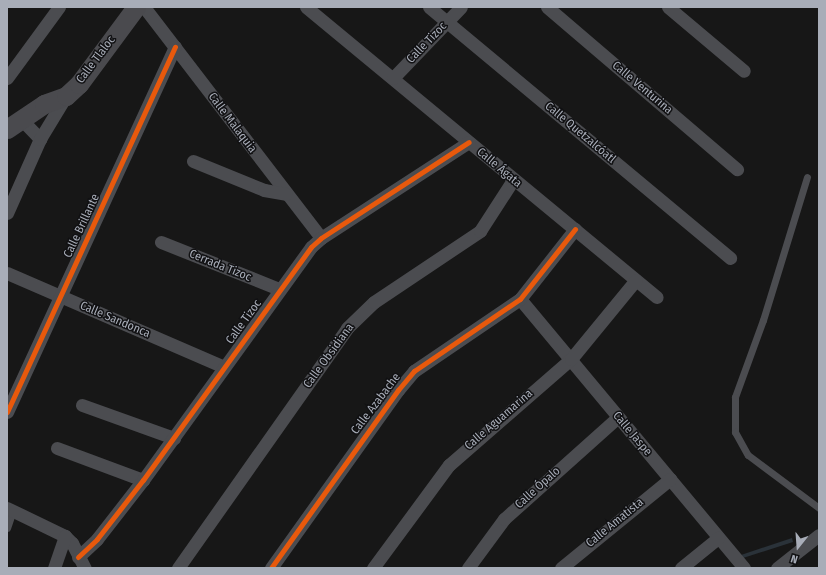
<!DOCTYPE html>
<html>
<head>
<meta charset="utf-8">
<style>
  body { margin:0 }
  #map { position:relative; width:826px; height:575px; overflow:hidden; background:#171717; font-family:"Fira Sans Condensed",sans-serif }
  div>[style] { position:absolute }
  .water>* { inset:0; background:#2a3239 }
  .lane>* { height:7px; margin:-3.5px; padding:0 3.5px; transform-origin:3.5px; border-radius:3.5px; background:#4b4c50 }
  .street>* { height:13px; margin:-6.5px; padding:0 6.5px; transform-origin:6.5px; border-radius:6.5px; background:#4b4c50 }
  .secondary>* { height:19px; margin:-9.5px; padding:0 9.5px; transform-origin:9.5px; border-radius:9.5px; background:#4a4a4e }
  .cycleway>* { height:5px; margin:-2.5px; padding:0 2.5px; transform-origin:2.5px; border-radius:2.5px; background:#e8590c }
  span { translate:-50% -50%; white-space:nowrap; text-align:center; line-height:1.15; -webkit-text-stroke:3px #111113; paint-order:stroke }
  .street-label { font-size:12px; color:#a8adb8 }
  .frame { position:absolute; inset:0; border:8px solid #a8adb8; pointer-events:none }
  .north { position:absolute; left:778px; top:527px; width:40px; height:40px; -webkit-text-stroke:3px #111113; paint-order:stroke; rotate:197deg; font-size:11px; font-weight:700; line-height:16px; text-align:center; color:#a8adb8 }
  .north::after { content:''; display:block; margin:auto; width:14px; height:18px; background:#a8adb8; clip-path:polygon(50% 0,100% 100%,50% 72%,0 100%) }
</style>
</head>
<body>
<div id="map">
  <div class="water">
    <div style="clip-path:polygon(792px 538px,793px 542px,743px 558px,741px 555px)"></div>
  </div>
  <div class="lane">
    <div style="left:807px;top:177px;width:150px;rotate:107.1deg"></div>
    <div style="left:763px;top:320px;width:82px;rotate:110deg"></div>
    <div style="left:735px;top:397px;width:35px;rotate:90deg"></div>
    <div style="left:735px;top:432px;width:26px;rotate:61deg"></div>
    <div style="left:748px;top:455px;width:89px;rotate:36.7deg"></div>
    <div style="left:7px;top:528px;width:18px;rotate:-71deg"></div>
  </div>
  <div class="street">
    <div style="left:144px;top:7px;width:291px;rotate:52.5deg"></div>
    <div style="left:306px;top:7px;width:455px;rotate:39.6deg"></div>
    <div style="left:429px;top:7px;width:392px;rotate:39.8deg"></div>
    <div style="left:547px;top:7px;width:250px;rotate:40.5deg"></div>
    <div style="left:668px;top:7px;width:99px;rotate:40.1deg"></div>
    <div style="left:7px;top:78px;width:88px;rotate:-53.8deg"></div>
    <div style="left:393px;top:78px;width:98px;rotate:-46.2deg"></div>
    <div style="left:21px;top:119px;width:28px;rotate:46deg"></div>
    <div style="left:193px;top:161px;width:77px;rotate:22.2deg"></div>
    <div style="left:264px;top:190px;width:22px;rotate:10deg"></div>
    <div style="left:7px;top:213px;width:81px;rotate:-66deg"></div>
    <div style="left:40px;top:139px;width:50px;rotate:-58.8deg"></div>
    <div style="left:161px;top:242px;width:127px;rotate:21.7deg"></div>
    <div style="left:7px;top:273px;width:236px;rotate:23.4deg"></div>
    <div style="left:520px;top:299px;width:350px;rotate:50.2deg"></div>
    <div style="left:82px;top:405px;width:98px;rotate:19.7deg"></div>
    <div style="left:7px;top:412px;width:402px;rotate:-65.3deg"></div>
    <div style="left:57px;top:448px;width:92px;rotate:20.4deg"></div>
    <div style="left:7px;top:508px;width:64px;rotate:25.8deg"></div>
    <div style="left:65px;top:536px;width:10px;rotate:45deg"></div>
    <div style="left:72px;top:543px;width:28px;rotate:63deg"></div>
    <div style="left:78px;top:557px;width:26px;rotate:-43deg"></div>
    <div style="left:97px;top:539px;width:75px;rotate:-52.1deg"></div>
    <div style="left:143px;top:480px;width:287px;rotate:-54.2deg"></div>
    <div style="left:311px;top:247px;width:13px;rotate:-42deg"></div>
    <div style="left:321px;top:238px;width:176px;rotate:-33deg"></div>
    <div style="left:54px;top:568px;width:34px;rotate:-71deg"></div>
    <div style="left:178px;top:568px;width:294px;rotate:-54.8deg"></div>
    <div style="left:347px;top:328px;width:37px;rotate:-44deg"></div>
    <div style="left:374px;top:302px;width:128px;rotate:-33.8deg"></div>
    <div style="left:480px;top:231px;width:61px;rotate:-57.1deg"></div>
    <div style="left:271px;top:568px;width:219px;rotate:-54.5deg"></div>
    <div style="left:398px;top:390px;width:25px;rotate:-50deg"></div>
    <div style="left:414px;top:371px;width:128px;rotate:-34.2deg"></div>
    <div style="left:520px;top:299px;width:89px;rotate:-51.8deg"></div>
    <div style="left:373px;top:568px;width:128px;rotate:-53.6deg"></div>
    <div style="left:449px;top:465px;width:162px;rotate:-41deg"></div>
    <div style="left:571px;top:359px;width:102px;rotate:-50.6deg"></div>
    <div style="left:468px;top:568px;width:61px;rotate:-53.7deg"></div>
    <div style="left:504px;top:519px;width:153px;rotate:-41.8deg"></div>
    <div style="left:561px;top:568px;width:141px;rotate:-39.2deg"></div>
    <div style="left:681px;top:568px;width:48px;rotate:-39deg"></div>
    <div style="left:777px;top:568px;width:53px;rotate:-38.2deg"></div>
  </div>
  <div class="secondary">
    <div style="left:7px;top:129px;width:45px;rotate:-34deg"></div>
    <div style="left:44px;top:104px;width:23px;rotate:-20deg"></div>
    <div style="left:66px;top:96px;width:18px;rotate:-43deg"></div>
    <div style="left:79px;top:84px;width:96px;rotate:-53.5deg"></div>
  </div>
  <div class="cycleway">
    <div style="left:7px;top:412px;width:402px;rotate:-65.3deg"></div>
    <div style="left:78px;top:557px;width:26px;rotate:-43deg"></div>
    <div style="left:97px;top:539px;width:75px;rotate:-52.1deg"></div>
    <div style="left:143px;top:480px;width:287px;rotate:-54.2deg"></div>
    <div style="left:311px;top:247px;width:13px;rotate:-42deg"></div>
    <div style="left:321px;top:238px;width:176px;rotate:-33deg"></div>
    <div style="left:271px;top:568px;width:219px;rotate:-54.5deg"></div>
    <div style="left:398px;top:390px;width:25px;rotate:-50deg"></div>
    <div style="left:414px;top:371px;width:128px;rotate:-34.2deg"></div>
    <div style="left:520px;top:299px;width:89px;rotate:-51.8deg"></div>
  </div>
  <div class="street-label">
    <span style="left:427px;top:43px;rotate:-46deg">Calle Tizoc</span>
    <span style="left:96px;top:60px;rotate:-53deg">Calle Tlaloc</span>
    <span style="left:642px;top:88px;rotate:40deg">Calle Venturina</span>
    <span style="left:232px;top:123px;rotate:53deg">Calle Malaquia</span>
    <span style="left:580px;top:133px;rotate:40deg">Calle Quetzalcóatl</span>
    <span style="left:499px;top:168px;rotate:40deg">Calle Ágata</span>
    <span style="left:82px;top:226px;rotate:-65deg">Calle Brillante</span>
    <span style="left:220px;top:266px;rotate:22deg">Cerrada Tizoc</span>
    <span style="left:115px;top:320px;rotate:23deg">Calle Sandonca</span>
    <span style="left:244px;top:322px;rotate:-54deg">Calle Tizoc</span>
    <span style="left:329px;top:356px;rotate:-54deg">Calle Obsidiana</span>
    <span style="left:376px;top:404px;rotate:-53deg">Calle Azabache</span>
    <span style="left:499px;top:420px;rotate:-41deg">Calle Aguamarina</span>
    <span style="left:632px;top:434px;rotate:50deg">Calle Jaspe</span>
    <span style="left:538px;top:488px;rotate:-42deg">Calle Ópalo</span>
    <span style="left:615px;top:523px;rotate:-39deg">Calle Amatista</span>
  </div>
  <div class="frame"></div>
  <div class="north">N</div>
</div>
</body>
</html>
